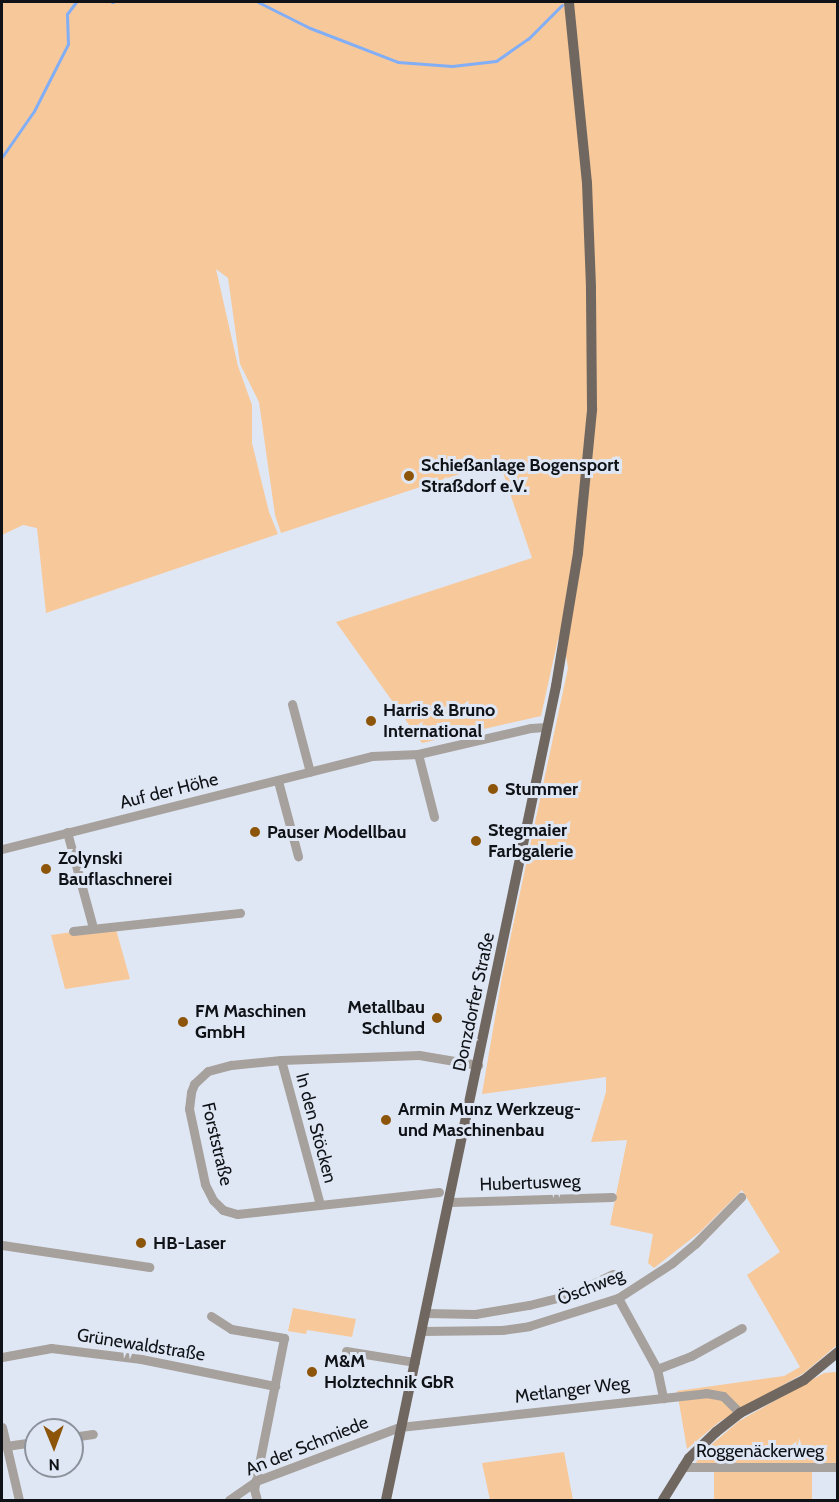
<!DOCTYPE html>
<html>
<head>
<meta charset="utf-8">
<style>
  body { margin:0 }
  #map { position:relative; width:839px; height:1502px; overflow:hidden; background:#e0e7f4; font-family:Cabin,sans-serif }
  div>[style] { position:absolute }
  .green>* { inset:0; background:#f7c89a; transform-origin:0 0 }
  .stream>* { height:3px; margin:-1.5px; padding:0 1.5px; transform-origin:1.5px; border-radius:1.5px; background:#82aef6 }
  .minor>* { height:9px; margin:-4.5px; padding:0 4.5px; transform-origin:4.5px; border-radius:4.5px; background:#a6a19d }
  .major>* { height:10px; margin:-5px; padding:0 5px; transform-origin:5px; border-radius:5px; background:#706860 }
  .dots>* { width:16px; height:16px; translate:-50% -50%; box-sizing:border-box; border:3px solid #e0e7f4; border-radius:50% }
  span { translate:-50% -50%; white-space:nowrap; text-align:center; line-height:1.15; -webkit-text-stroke:6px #e0e7f4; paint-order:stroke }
  .poi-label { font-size:18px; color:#0f1216; font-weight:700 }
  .left { translate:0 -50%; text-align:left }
  .right { translate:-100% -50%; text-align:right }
  .street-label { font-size:18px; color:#0f1216 }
  .frame { position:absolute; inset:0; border:3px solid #0f1216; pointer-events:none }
  .north { position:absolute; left:24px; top:1418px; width:60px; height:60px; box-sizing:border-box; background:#e0e7f4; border:2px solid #8c929b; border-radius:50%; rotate:179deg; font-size:16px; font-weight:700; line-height:24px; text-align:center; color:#0f1216 }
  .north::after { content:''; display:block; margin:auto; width:21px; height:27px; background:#8d550a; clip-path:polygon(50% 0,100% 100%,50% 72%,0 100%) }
</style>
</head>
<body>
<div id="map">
  <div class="green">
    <div style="clip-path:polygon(2px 2px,837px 2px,837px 1345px,804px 1373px,719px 1422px,687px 1449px,677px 1391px,784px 1376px,800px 1367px,747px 1275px,780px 1252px,742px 1190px,700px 1232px,654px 1268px,648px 1263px,653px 1234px,610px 1225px,627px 1140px,591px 1142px,606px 1092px,606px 1077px,482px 1094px,502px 977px,568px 668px,564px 644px,558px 639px,541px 716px,422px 743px,336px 622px,532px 558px,499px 461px,281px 533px,275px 515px,259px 402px,240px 364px,228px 278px,216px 269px,238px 366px,252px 405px,252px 443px,269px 512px,278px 534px,46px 613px,37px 528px,23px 525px,2px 535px)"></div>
    <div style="clip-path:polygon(115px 926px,130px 979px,65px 989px,51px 935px)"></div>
    <div style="clip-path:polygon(293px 1308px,356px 1319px,352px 1337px,307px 1330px,306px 1334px,288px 1331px)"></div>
    <div style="clip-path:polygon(834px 1372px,837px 1373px,837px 1466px,695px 1464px,703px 1452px,739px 1421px,824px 1373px)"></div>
    <div style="clip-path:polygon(564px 1452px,573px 1500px,490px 1500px,482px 1463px)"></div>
    <div style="left:714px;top:1470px;width:98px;height:30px"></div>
  </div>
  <div class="stream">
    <div style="left:112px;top:2px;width:1px"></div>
    <div style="left:258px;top:2px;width:58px;rotate:26.6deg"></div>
    <div style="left:310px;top:28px;width:94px;rotate:21.1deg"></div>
    <div style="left:398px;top:62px;width:54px;rotate:4.2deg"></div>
    <div style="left:452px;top:66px;width:44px;rotate:-6.5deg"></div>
    <div style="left:496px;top:61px;width:39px;rotate:-35deg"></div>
    <div style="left:528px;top:39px;width:48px;rotate:-45deg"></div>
    <div style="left:2px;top:157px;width:56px;rotate:-55.2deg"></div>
    <div style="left:34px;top:111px;width:75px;rotate:-63.1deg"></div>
    <div style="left:68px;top:44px;width:30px;rotate:-92deg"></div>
    <div style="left:67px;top:14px;width:15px;rotate:-53deg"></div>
  </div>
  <div class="minor">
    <div style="left:292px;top:704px;width:70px;rotate:75.2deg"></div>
    <div style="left:418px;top:754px;width:65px;rotate:75.7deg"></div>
    <div style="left:278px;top:781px;width:78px;rotate:75.1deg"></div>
    <div style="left:67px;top:832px;width:99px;rotate:74.8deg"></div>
    <div style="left:2px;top:849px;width:382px;rotate:-14.1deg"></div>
    <div style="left:372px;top:756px;width:46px;rotate:-2.5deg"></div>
    <div style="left:418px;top:754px;width:116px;rotate:-13deg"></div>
    <div style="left:531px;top:728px;width:16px;rotate:-4deg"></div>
    <div style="left:73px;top:931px;width:168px;rotate:-6.2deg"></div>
    <div style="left:281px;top:1060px;width:150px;rotate:74.9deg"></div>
    <div style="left:439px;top:1192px;width:203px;rotate:173.8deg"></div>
    <div style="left:237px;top:1214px;width:15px;rotate:-164deg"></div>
    <div style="left:223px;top:1210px;width:14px;rotate:-135deg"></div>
    <div style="left:213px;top:1200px;width:18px;rotate:-117deg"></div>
    <div style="left:205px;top:1184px;width:77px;rotate:-102deg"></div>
    <div style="left:189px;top:1109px;width:17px;rotate:-83deg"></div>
    <div style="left:191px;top:1092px;width:9px;rotate:-69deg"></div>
    <div style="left:194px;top:1084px;width:19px;rotate:-43deg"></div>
    <div style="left:208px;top:1071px;width:24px;rotate:-15deg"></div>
    <div style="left:231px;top:1065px;width:50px;rotate:-5.7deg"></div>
    <div style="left:281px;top:1060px;width:138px;rotate:-2.1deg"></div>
    <div style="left:419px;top:1055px;width:60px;rotate:9.6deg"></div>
    <div style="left:450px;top:1202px;width:162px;rotate:-1.8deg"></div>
    <div style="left:2px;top:1245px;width:149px;rotate:8.5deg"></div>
    <div style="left:618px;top:1298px;width:81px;rotate:61.2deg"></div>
    <div style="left:657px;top:1369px;width:30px;rotate:78deg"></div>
    <div style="left:426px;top:1313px;width:49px;rotate:1.2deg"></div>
    <div style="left:475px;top:1314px;width:55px;rotate:-9.5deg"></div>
    <div style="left:529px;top:1305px;width:41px;rotate:-14deg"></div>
    <div style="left:569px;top:1295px;width:49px;rotate:-25.5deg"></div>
    <div style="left:211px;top:1316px;width:24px;rotate:33deg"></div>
    <div style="left:231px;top:1329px;width:54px;rotate:9.6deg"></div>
    <div style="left:284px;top:1338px;width:154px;rotate:101.2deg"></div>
    <div style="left:254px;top:1489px;width:11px;rotate:75deg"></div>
    <div style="left:422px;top:1331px;width:80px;rotate:-0.7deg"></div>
    <div style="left:502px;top:1330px;width:27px;rotate:-8deg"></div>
    <div style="left:529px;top:1326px;width:93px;rotate:-17.5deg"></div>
    <div style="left:618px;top:1298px;width:64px;rotate:-32.9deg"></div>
    <div style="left:672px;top:1263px;width:30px;rotate:-40deg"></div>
    <div style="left:695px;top:1244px;width:66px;rotate:-45.6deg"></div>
    <div style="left:346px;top:1351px;width:70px;rotate:9.1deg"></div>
    <div style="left:2px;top:1357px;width:50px;rotate:-10.4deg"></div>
    <div style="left:51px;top:1348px;width:91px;rotate:7deg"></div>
    <div style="left:141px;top:1359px;width:137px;rotate:11.4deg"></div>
    <div style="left:657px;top:1369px;width:36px;rotate:-21deg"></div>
    <div style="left:691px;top:1356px;width:58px;rotate:-28.8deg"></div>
    <div style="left:2px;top:1427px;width:75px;rotate:76.9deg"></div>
    <div style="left:72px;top:1437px;width:21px;rotate:-8deg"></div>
    <div style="left:6px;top:1446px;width:30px;rotate:-8deg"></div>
    <div style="left:682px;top:1467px;width:156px"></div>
    <div style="left:229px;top:1500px;width:33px;rotate:-35deg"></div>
    <div style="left:256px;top:1481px;width:154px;rotate:-20.6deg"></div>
    <div style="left:400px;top:1427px;width:308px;rotate:-6.3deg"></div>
    <div style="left:706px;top:1393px;width:17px;rotate:10deg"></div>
    <div style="left:723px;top:1396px;width:24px;rotate:45deg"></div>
  </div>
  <div class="major">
    <div style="left:386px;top:1500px;width:832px;rotate:-78.2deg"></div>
    <div style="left:556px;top:686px;width:135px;rotate:-80.6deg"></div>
    <div style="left:578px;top:553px;width:145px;rotate:-84.4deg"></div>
    <div style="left:592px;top:409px;width:122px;rotate:-90.5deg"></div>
    <div style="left:591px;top:287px;width:104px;rotate:-92.2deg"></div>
    <div style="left:587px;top:183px;width:182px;rotate:-95.7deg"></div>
    <div style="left:663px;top:1500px;width:49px;rotate:-58.2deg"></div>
    <div style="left:689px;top:1458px;width:37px;rotate:-44deg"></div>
    <div style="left:716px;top:1432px;width:31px;rotate:-38deg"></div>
    <div style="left:740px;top:1413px;width:72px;rotate:-27.3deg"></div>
    <div style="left:804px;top:1380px;width:44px;rotate:-39.5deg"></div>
  </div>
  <div class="dots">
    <div style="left:409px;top:476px;background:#8d550a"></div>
    <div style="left:371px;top:721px;background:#8d550a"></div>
    <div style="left:493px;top:789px;background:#8d550a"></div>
    <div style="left:255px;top:832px;background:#8d550a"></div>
    <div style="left:476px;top:841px;background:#8d550a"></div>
    <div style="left:46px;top:869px;background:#8d550a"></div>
    <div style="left:437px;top:1018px;background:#8d550a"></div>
    <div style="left:183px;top:1022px;background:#8d550a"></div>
    <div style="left:386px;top:1120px;background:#8d550a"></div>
    <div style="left:141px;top:1243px;background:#8d550a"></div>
    <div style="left:312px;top:1372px;background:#8d550a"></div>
  </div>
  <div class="poi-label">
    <span class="left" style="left:421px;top:476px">Schießanlage Bogensport<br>Straßdorf e.V.</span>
    <span class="left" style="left:383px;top:721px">Harris &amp; Bruno<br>International</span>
    <span class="left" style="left:505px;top:789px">Stummer</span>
    <span class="left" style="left:488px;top:841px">Stegmaier<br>Farbgalerie</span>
    <span class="left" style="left:267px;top:832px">Pauser Modellbau</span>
    <span class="left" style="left:58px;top:869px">Zolynski<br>Bauflaschnerei</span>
    <span class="right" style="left:425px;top:1018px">Metallbau<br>Schlund</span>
    <span class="left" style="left:195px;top:1022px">FM Maschinen<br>GmbH</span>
    <span class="left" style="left:398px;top:1120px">Armin Munz Werkzeug-<br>und Maschinenbau</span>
    <span class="left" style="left:153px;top:1243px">HB-Laser</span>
    <span class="left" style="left:324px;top:1372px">M&amp;M<br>Holztechnik GbR</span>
  </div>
  <div class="street-label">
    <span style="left:169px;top:791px;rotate:-14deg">Auf der Höhe</span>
    <span style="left:474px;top:1002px;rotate:-78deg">Donzdorfer Straße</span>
    <span style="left:316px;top:1128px;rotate:75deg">In den Stöcken</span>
    <span style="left:217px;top:1144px;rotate:77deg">Forststraße</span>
    <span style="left:530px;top:1183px;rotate:-2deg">Hubertusweg</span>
    <span style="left:591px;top:1287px;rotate:-22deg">Öschweg</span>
    <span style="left:141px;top:1345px;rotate:9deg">Grünewaldstraße</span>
    <span style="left:572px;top:1390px;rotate:-7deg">Metlanger Weg</span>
    <span style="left:307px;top:1446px;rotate:-22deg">An der Schmiede</span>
    <span style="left:760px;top:1451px">Roggenäckerweg</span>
  </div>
  <div class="frame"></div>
  <div class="north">N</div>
</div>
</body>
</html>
